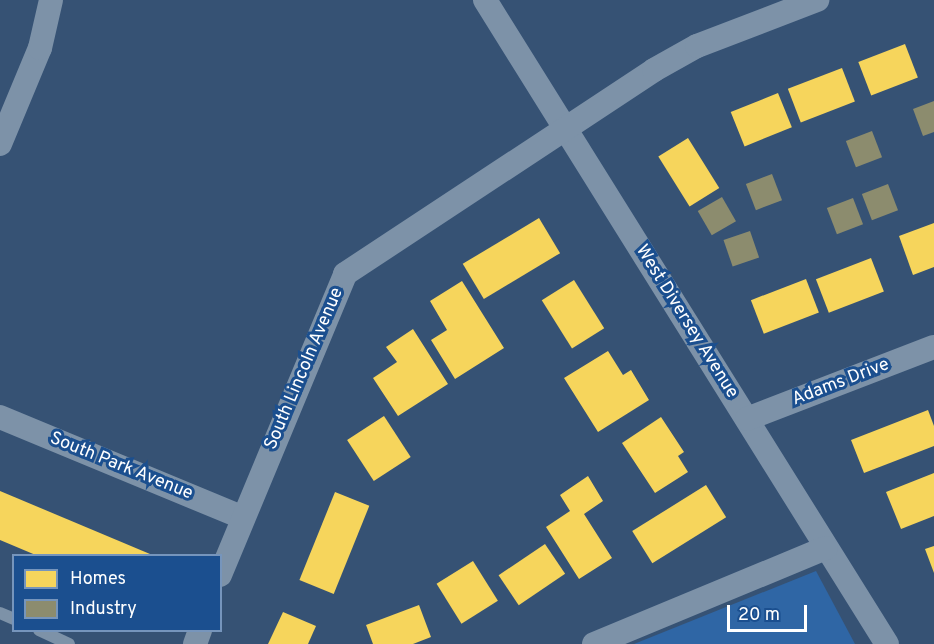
<!DOCTYPE html>
<html>
<head>
<meta charset="utf-8">
<style>
  body { margin:0 }
  #map { position:relative; width:934px; height:644px; overflow:hidden; background:#365274; font-family:Overpass,sans-serif }
  div>[style] { position:absolute }
  .green>* { inset:0; background:#2f66a5 }
  .homes>* { inset:0; background:#f6d55c; transform-origin:0 0 }
  .industry>* { inset:0; background:#8c8c6e; transform-origin:0 0 }
  .lane>* { height:12px; margin:-6px; padding:0 6px; transform-origin:6px; border-radius:6px; background:#7d92a8 }
  .street>* { height:24px; margin:-12px; padding:0 12px; transform-origin:12px; border-radius:12px; background:#7d92a8 }
  span { translate:-50% -50%; white-space:nowrap; text-align:center; line-height:1.15; -webkit-text-stroke:6px #1b4f8f; paint-order:stroke }
  .street-label { font-size:18px; color:#fff }
  .legend { position:absolute; left:12px; top:554px; width:210px; height:78px; box-sizing:border-box; background:#1b4f8f; border:2px solid #7695bc; margin:0; padding:8px 10px; list-style:none; font-size:18px; color:#fff }
  .legend li { display:flex; align-items:center; gap:12px; height:30px }
  .legend b { width:30px; border:2px solid #7695bc }
  .scale { position:absolute; left:727px; top:605px; width:80px; height:27px; box-sizing:border-box; border:3px solid #fff; border-top:0; padding-left:8px; font-size:18px; line-height:21px; white-space:nowrap; color:#fff; -webkit-text-stroke:4px #1b4f8f; paint-order:stroke }
</style>
</head>
<body>
<div id="map">
  <div class="green">
    <div style="clip-path:polygon(816px 571px,855px 644px,634px 644px)"></div>
  </div>
  <div class="homes">
    <div style="left:905px;top:44px;width:36px;height:50px;rotate:69deg"></div>
    <div style="left:842px;top:68px;width:36px;height:58px;rotate:69deg"></div>
    <div style="left:778px;top:93px;width:37px;height:51px;rotate:68deg"></div>
    <div style="left:688px;top:138px;width:59px;height:35px;rotate:58deg"></div>
    <div style="left:539px;top:218px;width:41px;height:89px;rotate:59deg"></div>
    <div style="clip-path:polygon(934px 223px,934px 267px,913px 275px,899px 236px)"></div>
    <div style="left:871px;top:258px;width:36px;height:59px;rotate:69deg"></div>
    <div style="left:806px;top:279px;width:36px;height:59px;rotate:69deg"></div>
    <div style="left:574px;top:280px;width:57px;height:38px;rotate:58deg"></div>
    <div style="clip-path:polygon(462px 281px,504px 348px,455px 379px,431px 340px,447px 330px,430px 301px)"></div>
    <div style="clip-path:polygon(413px 329px,448px 384px,398px 416px,373px 378px,397px 362px,386px 347px)"></div>
    <div style="clip-path:polygon(608px 351px,623px 375px,631px 370px,649px 400px,598px 432px,564px 378px)"></div>
    <div style="clip-path:polygon(928px 410px,934px 426px,934px 446px,864px 473px,851px 440px)"></div>
    <div style="left:384px;top:416px;width:49px;height:44px;rotate:57deg"></div>
    <div style="clip-path:polygon(661px 417px,684px 452px,678px 456px,688px 472px,655px 493px,622px 443px)"></div>
    <div style="clip-path:polygon(934px 473px,934px 516px,901px 529px,886px 492px)"></div>
    <div style="clip-path:polygon(588px 476px,603px 501px,584px 514px,612px 558px,579px 579px,546px 527px,570px 511px,560px 495px)"></div>
    <div style="left:706px;top:485px;width:38px;height:87px;rotate:58deg"></div>
    <div style="clip-path:polygon(0 491px,150px 554px,149px 556px,38px 556px,0 540px)"></div>
    <div style="left:335px;top:492px;width:37px;height:95px;rotate:22deg"></div>
    <div style="left:545px;top:544px;width:36px;height:56px;rotate:56deg"></div>
    <div style="clip-path:polygon(934px 546px,934px 573px,925px 549px)"></div>
    <div style="left:473px;top:561px;width:47px;height:43px;rotate:58deg"></div>
    <div style="clip-path:polygon(419px 605px,431px 637px,413px 644px,373px 644px,366px 625px)"></div>
    <div style="clip-path:polygon(283px 612px,316px 626px,308px 644px,268px 644px)"></div>
  </div>
  <div class="industry">
    <div style="clip-path:polygon(934px 101px,934px 132px,923px 136px,913px 109px)"></div>
    <div style="left:872px;top:131px;width:28px;height:28px;rotate:69deg"></div>
    <div style="left:772px;top:174px;width:28px;height:28px;rotate:69deg"></div>
    <div style="left:888px;top:184px;width:28px;height:28px;rotate:69deg"></div>
    <div style="left:722px;top:197px;width:28px;height:28px;rotate:60deg"></div>
    <div style="left:853px;top:198px;width:28px;height:28px;rotate:69deg"></div>
    <div style="left:750px;top:231px;width:28px;height:28px;rotate:71deg"></div>
  </div>
  <div class="lane">
    <div style="left:0;top:613px;width:15px;rotate:23deg"></div>
    <div style="left:39px;top:630px;width:33px;rotate:25deg"></div>
  </div>
  <div class="street">
    <div style="left:485px;top:0;width:759px;rotate:58.03deg"></div>
    <div style="left:0;top:144px;width:104px;rotate:-67.4deg"></div>
    <div style="left:40px;top:48px;width:49px;rotate:-77.1deg"></div>
    <div style="left:0;top:417px;width:262px;rotate:22.5deg"></div>
    <div style="left:747px;top:419px;width:200px;rotate:-21.1deg"></div>
    <div style="left:220px;top:575px;width:326px;rotate:-67.4deg"></div>
    <div style="left:345px;top:274px;width:370px;rotate:-33.4deg"></div>
    <div style="left:654px;top:70px;width:49px;rotate:-29.2deg"></div>
    <div style="left:697px;top:46px;width:129px;rotate:-21deg"></div>
    <div style="left:195px;top:644px;width:15px;rotate:-70deg"></div>
    <div style="left:594px;top:644px;width:251px;rotate:-22.5deg"></div>
  </div>
  <div class="street-label">
    <span style="left:686px;top:322px;rotate:58deg">West Diversey Avenue</span>
    <span style="left:305px;top:369px;rotate:-67deg">South Lincoln Avenue</span>
    <span style="left:841px;top:383px;rotate:-21deg">Adams Drive</span>
    <span style="left:121px;top:467px;rotate:22deg">South Park Avenue</span>
  </div>
  <ul class="legend">
  <li><b style="height:16px;background:#f6d55c"></b>Homes</li>
  <li><b style="height:16px;background:#8c8c6e"></b>Industry</li>
  </ul>
  <div class="scale">20 m</div>
</div>
</body>
</html>
